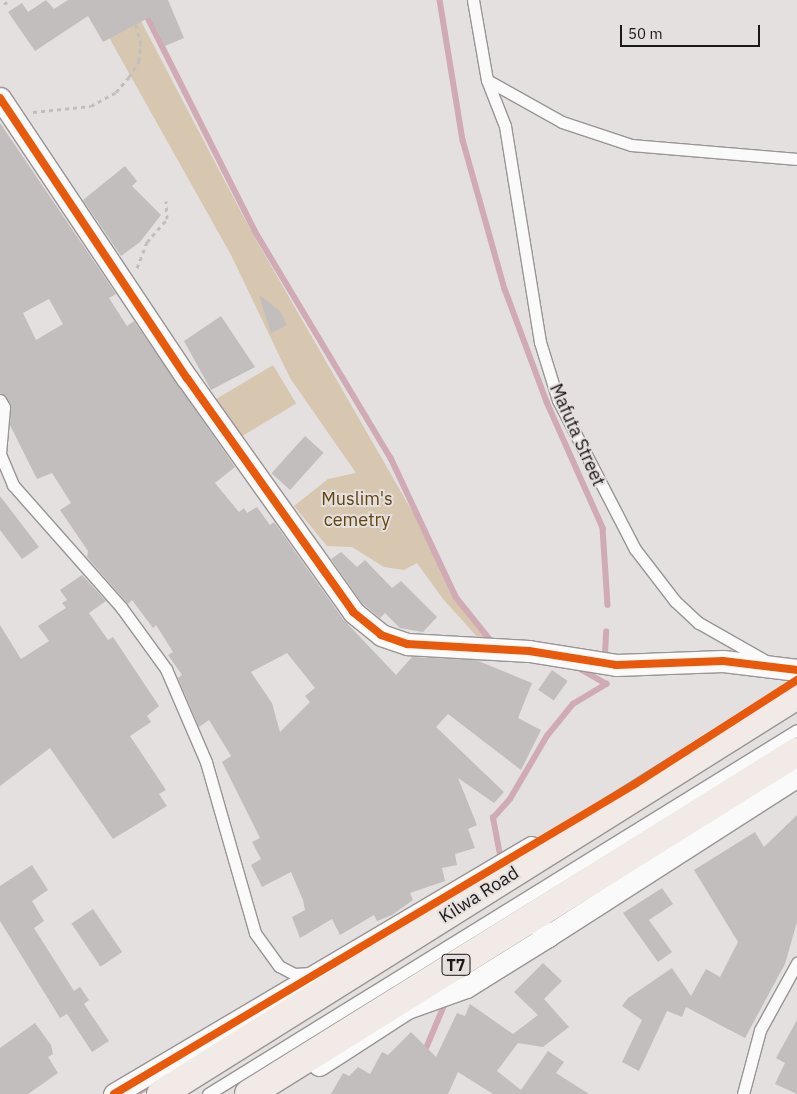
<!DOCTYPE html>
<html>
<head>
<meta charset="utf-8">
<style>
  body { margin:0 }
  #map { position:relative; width:797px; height:1094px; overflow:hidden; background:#e4e0df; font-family:"IBM Plex Sans",sans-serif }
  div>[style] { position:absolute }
  .green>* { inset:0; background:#d7c6b0; transform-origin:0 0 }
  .stream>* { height:5.5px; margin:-2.75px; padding:0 2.75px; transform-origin:2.75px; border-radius:2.75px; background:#d0aab4 }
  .building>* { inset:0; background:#c1bebd; transform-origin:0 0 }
  .path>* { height:3px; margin-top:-1.5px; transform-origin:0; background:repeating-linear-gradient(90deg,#c0bfbf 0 4px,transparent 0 8px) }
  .roads { filter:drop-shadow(1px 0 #989594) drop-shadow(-1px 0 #989594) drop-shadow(0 1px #989594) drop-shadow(0 -1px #989594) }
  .lane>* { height:11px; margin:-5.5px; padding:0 5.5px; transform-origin:5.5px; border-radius:5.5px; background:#fbfafa }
  .street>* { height:21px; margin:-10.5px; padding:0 10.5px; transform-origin:10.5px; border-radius:10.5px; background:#fbfafa }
  .highway>* { height:28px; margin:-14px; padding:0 14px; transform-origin:14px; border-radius:14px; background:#f1eae6 }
  .cycleway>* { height:8px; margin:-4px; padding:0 4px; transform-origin:4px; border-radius:4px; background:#e8590c }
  span { translate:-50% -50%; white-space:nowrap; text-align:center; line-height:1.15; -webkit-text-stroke:4px #e5dfde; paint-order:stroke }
  .shield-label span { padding:1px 4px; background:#e5dfde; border:1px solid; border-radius:4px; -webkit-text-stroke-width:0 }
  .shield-label { font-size:16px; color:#1b1918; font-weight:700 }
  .street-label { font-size:18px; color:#1b1918 }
  .park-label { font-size:18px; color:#62440f }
  .scale { position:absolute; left:620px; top:25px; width:140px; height:22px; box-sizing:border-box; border:2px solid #1b1918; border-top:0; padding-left:6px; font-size:15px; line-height:18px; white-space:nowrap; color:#1b1918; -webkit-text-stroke:4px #e5dfde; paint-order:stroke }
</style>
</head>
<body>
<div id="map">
  <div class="green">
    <div style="clip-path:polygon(88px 0,139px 0,142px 23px,251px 231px,423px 530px,453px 597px,498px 651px,490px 651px,443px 599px,417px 563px,404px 570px,384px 567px,352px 547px,327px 546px,294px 506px,328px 479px,356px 473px,290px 378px,231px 255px)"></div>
    <div style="left:273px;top:365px;width:45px;height:70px;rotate:59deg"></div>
  </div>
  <div class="stream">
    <div style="left:139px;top:0;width:258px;rotate:63.3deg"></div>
    <div style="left:255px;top:231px;width:265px;rotate:59.1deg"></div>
    <div style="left:391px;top:458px;width:153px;rotate:64.9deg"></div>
    <div style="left:456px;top:597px;width:59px;rotate:51.2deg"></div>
    <div style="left:440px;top:0;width:142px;rotate:80.7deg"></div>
    <div style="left:463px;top:140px;width:155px;rotate:74.3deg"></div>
    <div style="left:505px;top:289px;width:121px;rotate:69.6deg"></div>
    <div style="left:547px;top:402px;width:138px;rotate:66deg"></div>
    <div style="left:603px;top:528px;width:77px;rotate:86.3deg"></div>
    <div style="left:605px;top:654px;width:22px;rotate:-87deg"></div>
    <div style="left:577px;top:667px;width:34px;rotate:30deg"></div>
    <div style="left:501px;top:860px;width:43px;rotate:-100.8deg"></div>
    <div style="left:493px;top:818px;width:25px;rotate:-48deg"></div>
    <div style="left:510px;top:799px;width:73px;rotate:-59.6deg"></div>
    <div style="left:547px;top:736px;width:41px;rotate:-50.9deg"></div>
    <div style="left:573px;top:704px;width:39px;rotate:-31deg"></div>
    <div style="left:424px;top:1053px;width:56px;rotate:-67.1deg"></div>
    <div style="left:136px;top:1094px;width:25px;rotate:-32deg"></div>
  </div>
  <div class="building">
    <div style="clip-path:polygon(46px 0,54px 9px,68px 0,168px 0,184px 38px,165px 46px,150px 17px,103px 42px,88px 16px,35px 51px,8px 12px,22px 3px,28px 12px)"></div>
    <div style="clip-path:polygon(evenodd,0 123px,116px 294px,109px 298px,127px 326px,134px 321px,235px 467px,215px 483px,239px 512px,244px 508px,247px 513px,257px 507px,270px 525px,274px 522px,343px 619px,396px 675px,412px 657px,476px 660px,532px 683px,518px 718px,541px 730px,521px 770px,448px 714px,436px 727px,504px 792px,494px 803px,458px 778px,477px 825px,468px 829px,475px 848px,455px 854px,457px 865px,442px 868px,445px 881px,410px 893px,413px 900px,392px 915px,377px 921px,374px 915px,340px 935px,332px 919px,300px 938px,292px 917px,305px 910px,303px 900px,291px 872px,262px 887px,251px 865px,261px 859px,252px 842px,260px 838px,222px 762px,231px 756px,209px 720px,199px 727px,178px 678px,182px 675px,168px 655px,173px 652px,156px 625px,153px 628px,132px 600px,128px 604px,87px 557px,88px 551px,60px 510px,71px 503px,52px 473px,37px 479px,10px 425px,11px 404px,0 393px,0 123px,49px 299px,63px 324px,36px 340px,23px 313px,49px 299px,0 123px,287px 653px,315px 688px,305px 696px,310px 702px,280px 732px,272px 703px,251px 672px,287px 653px)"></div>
    <div style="clip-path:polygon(125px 166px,137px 181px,132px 186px,161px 215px,140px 242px,121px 256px,83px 200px)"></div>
    <div style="clip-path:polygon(259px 295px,279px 310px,287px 325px,271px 333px)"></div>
    <div style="clip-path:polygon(221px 316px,255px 367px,211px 390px,184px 341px)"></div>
    <div style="left:305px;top:436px;width:25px;height:50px;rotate:42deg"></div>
    <div style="clip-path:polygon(0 496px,39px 547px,22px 559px,0 530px)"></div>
    <div style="clip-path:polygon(341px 552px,357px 567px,365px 560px,392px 588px,401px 581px,437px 617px,423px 632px,400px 628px,385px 613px,380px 618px,362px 603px,331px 559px)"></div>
    <div style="clip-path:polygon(82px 575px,106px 601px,89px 613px,108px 640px,113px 637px,159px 706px,147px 716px,151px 722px,130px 736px,166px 790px,159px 794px,167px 806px,113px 839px,50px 748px,0 786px,0 625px,21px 659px,49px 641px,38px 626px,66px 608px,62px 603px,67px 600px,60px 590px)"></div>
    <div style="left:552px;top:670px;width:19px;height:24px;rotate:35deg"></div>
    <div style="clip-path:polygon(797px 815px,797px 922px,785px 964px,745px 1038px,686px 1007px,682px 1017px,667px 1011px,639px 1071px,622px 1062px,642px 1020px,622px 1006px,628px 998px,672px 968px,691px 996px,706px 969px,720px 977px,738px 942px,694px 870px,755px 832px,764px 847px)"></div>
    <div style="clip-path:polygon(32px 865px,48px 890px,32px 901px,44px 921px,34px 928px,74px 991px,80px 987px,89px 1000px,84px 1004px,109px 1041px,92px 1052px,67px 1014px,60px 1018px,0 921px,0 886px)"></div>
    <div style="clip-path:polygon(662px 888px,673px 904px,649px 920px,672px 952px,658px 962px,623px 913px)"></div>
    <div style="left:93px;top:909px;width:52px;height:26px;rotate:56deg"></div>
    <div style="clip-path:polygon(543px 963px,562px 981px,544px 999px,569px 1027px,543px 1047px,518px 1043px,497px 1071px,521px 1090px,548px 1051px,564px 1062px,556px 1073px,589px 1094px,493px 1094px,458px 1072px,448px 1094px,331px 1094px,343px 1073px,349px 1076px,358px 1067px,370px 1074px,382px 1052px,388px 1055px,411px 1032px,436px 1057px,457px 1013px,465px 1016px,470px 1004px,513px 1034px,538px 1015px,514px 992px)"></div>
    <div style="clip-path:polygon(797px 1020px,797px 1094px,775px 1084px,785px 1063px,776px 1058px)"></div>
    <div style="clip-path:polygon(35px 1023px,51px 1045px,53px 1054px,48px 1057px,58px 1073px,28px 1094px,0 1094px,0 1048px)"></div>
  </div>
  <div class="path">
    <div style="left:4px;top:4px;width:8px;rotate:-30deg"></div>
    <div style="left:33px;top:112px;width:58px;rotate:-5.9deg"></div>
    <div style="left:91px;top:106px;width:29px;rotate:-29deg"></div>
    <div style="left:116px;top:92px;width:20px;rotate:-49deg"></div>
    <div style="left:129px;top:77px;width:19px;rotate:-58deg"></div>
    <div style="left:139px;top:61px;width:17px;rotate:-83deg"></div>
    <div style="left:141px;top:44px;width:46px;rotate:-105.3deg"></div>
    <div style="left:137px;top:268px;width:28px;rotate:-69deg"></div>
    <div style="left:147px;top:242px;width:30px;rotate:-49deg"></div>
    <div style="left:167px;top:219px;width:18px;rotate:-93deg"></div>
  </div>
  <div class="roads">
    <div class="lane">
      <div style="left:473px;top:0;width:81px;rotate:80.1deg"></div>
      <div style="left:487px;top:80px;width:49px;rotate:68.6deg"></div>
      <div style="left:505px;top:126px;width:219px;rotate:80.8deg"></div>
      <div style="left:540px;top:342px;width:61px;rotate:72.8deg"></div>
      <div style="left:558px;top:400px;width:168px;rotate:62.7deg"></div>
      <div style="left:635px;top:549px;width:66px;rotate:52.4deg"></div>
      <div style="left:675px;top:601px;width:33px;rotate:43deg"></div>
      <div style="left:699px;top:623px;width:77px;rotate:29.6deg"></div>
      <div style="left:487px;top:80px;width:86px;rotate:29.2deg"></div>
      <div style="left:562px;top:122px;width:73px;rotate:18.4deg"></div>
      <div style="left:631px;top:145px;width:167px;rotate:4.8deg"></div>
      <div style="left:0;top:400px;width:8px;rotate:60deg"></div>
      <div style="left:4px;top:407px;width:47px;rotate:94.9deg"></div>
      <div style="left:0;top:454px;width:34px;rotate:67deg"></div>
      <div style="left:13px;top:485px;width:163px;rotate:48.5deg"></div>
      <div style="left:121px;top:607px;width:77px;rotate:54deg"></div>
      <div style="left:166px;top:669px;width:101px;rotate:66.7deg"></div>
      <div style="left:206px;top:762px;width:178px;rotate:74deg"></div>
      <div style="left:255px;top:933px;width:41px;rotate:54deg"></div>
      <div style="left:279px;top:966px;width:17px;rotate:28deg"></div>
      <div style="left:294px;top:974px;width:18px;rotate:-3deg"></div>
      <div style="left:208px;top:1094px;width:692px;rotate:-31.72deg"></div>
      <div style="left:743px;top:1094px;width:66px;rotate:-75.1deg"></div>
      <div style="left:760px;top:1030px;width:77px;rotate:-61.1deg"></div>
    </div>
    <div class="street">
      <div style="left:0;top:98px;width:337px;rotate:56.3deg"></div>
      <div style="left:187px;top:378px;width:287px;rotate:54.6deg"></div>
      <div style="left:353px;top:612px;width:36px;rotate:39deg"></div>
      <div style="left:381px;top:635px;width:28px;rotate:19deg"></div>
      <div style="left:407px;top:644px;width:122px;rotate:3.3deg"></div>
      <div style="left:529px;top:651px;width:88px;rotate:9.1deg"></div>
      <div style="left:616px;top:665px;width:107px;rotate:-2.1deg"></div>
      <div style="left:723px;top:661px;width:75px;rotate:6.9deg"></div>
      <div style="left:531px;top:918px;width:25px;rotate:47deg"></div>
      <div style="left:548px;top:936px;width:296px;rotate:-32.7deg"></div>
      <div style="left:319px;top:1065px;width:105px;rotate:-32.9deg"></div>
      <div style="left:407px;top:1008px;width:63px;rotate:-19.6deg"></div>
      <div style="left:466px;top:987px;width:97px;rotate:-31.9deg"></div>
      <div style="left:114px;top:1094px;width:485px;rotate:-30.6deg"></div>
    </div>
    <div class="highway">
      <div style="left:161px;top:1094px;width:751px;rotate:-32.1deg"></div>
      <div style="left:249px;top:1094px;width:646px;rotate:-31.97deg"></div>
    </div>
  </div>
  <div class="cycleway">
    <div style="left:0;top:98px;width:337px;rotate:56.3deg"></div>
    <div style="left:187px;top:378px;width:287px;rotate:54.6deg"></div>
    <div style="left:353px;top:612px;width:36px;rotate:39deg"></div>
    <div style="left:381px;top:635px;width:28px;rotate:19deg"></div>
    <div style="left:407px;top:644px;width:122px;rotate:3.3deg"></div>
    <div style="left:529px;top:651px;width:88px;rotate:9.1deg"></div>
    <div style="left:616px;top:665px;width:107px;rotate:-2.1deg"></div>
    <div style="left:723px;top:661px;width:75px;rotate:6.9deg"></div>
    <div style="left:114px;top:1094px;width:606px;rotate:-30.75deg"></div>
    <div style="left:635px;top:784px;width:193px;rotate:-32.7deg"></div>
  </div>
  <div class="shield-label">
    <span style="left:456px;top:965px">T7</span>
  </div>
  <div class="street-label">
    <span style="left:577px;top:435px;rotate:66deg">Mafuta Street</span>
    <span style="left:479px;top:895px;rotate:-32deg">Kilwa Road</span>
  </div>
  <div class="park-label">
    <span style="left:357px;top:510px">Muslim's<br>cemetry</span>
  </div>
  <div class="scale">50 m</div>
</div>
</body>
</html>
